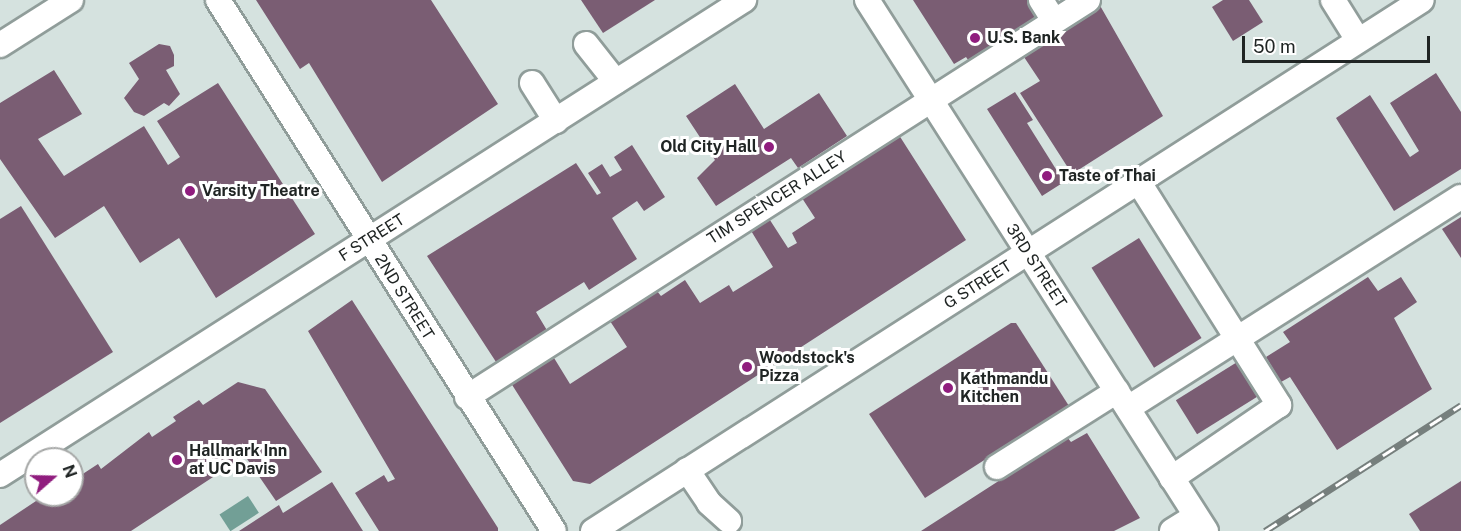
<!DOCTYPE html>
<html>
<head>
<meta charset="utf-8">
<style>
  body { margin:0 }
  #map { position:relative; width:1461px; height:531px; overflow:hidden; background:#d5e2df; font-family:"Public Sans",sans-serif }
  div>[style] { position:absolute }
  .water>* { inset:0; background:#729f96; transform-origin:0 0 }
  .building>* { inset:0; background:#7a5d73; transform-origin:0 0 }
  .roads { filter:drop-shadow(2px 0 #909d9a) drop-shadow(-2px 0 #909d9a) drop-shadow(0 2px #909d9a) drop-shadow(0 -2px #909d9a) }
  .minor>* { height:24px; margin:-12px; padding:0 12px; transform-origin:12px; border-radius:12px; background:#fff }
  .rail>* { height:7px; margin-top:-3.5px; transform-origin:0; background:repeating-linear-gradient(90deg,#fff 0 14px,#767f7d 0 28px); box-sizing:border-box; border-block:2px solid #767f7d }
  .dots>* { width:16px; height:16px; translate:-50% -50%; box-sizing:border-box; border:3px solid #fff; border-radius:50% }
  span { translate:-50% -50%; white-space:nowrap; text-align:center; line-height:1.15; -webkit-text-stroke:6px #fff; paint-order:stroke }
  .poi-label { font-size:16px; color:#202524; font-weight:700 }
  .left { translate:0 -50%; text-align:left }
  .right { translate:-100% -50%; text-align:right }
  .street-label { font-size:16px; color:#202524 }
  .north { position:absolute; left:24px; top:447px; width:60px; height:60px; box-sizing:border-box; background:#fff; border:2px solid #a6a8a7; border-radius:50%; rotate:70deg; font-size:16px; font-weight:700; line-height:24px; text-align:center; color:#202524 }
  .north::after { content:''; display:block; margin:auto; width:21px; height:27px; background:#901d7e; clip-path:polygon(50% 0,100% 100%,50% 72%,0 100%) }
  .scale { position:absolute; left:1242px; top:36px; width:188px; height:27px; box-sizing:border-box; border:3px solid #202524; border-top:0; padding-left:8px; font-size:18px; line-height:21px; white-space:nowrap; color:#202524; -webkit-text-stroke:4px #fff; paint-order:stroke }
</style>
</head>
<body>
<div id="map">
  <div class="water">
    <div style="left:248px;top:496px;width:20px;height:34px;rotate:57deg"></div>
  </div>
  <div class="building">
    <div style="clip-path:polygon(256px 0,431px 0,498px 104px,382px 182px,309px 63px,300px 69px)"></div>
    <div style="clip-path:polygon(581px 0,655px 0,603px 33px)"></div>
    <div style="clip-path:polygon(913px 0,1030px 0,1042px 19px,971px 64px,966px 57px,954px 64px)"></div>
    <div style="clip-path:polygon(1223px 0,1249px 0,1263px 22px,1233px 41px,1212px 7px)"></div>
    <div style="clip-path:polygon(1098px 2px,1163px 116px,1072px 174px,1020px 93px,1040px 81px,1022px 54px)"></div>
    <div style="clip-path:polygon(159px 44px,170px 46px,174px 55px,174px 66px,166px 70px,180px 94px,169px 106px,164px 103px,144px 116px,134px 112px,124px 98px,139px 79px,129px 63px)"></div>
    <div style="clip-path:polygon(54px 70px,82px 114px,38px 139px,64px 176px,144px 126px,168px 165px,180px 157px,157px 121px,218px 83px,315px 234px,216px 298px,179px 238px,140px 263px,104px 206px,55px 238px,0 159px,0 103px)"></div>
    <div style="clip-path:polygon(1436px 73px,1461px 112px,1461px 169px,1394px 211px,1336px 118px,1370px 95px,1410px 157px,1419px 151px,1390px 103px)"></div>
    <div style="clip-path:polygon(735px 84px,764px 129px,819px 93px,847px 136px,798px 168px,791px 158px,716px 206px,697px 178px,715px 160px,686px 116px)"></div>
    <div style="clip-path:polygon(1015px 92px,1033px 120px,1027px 123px,1064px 182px,1042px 196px,987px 109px)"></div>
    <div style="clip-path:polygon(897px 132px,966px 240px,590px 484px,573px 481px,509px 380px,551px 353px,570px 384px,627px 347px,610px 321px,657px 291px,661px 296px,685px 280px,700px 303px,729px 285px,733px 292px,773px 267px,750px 229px,768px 217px,788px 248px,797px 243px,792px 233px,815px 218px,800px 195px)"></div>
    <div style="clip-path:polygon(632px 145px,665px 197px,644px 211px,637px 201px,612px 218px,637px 259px,589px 290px,584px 282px,536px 312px,548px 332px,498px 365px,427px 256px,576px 163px,597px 195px,601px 193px,588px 173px,602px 164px,610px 177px,622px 170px,614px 157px)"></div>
    <div style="clip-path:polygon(21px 206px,113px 352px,0 423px,0 219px)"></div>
    <div style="clip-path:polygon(1461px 217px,1461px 258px,1442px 229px)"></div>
    <div style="left:1139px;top:238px;width:118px;height:56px;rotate:58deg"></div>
    <div style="clip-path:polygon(1368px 277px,1378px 291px,1401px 277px,1417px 302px,1394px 318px,1432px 389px,1337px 450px,1290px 377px,1281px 382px,1266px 357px,1290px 342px,1283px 332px)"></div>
    <div style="clip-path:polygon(352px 300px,498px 528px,498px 531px,379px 531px,355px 493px,384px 475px,388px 482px,395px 479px,308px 331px)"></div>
    <div style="clip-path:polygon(1011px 323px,1016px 323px,1069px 406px,925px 498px,869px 414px)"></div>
    <div style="left:1242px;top:359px;width:40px;height:78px;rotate:58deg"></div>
    <div style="clip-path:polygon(238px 382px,265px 389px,322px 472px,276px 501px,245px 456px,131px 531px,0 531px,0 525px,45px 495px,51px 501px,72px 495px,72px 481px,98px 464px,101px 469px,149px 432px,152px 437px,176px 421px,173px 417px,199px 400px,203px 405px)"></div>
    <div style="clip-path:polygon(1087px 433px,1140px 518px,1114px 531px,921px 531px,1067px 437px,1071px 442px)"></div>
    <div style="clip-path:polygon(1461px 481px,1461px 531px,1420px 531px,1409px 514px)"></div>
    <div style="clip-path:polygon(332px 482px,363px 531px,239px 531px,279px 505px,283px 513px)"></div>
  </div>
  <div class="roads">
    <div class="minor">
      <div style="left:218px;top:0;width:628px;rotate:57.68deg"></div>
      <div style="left:867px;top:0;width:630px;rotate:57.45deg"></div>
      <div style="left:1041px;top:0;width:25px;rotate:58deg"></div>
      <div style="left:1333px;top:0;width:47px;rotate:58deg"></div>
      <div style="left:586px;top:44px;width:48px;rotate:51.7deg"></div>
      <div style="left:0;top:45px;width:84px;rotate:-32.4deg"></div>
      <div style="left:532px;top:83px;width:45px;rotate:57.7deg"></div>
      <div style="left:1138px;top:181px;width:265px;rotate:57.8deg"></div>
      <div style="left:1279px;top:405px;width:130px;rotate:145.7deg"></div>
      <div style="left:467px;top:397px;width:737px;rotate:-32.59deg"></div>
      <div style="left:1128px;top:408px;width:394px;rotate:-32.4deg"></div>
      <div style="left:997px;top:467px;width:142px;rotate:-32.3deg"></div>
      <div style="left:687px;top:470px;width:40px;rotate:56deg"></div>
      <div style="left:709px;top:503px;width:27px;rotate:42deg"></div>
      <div style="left:0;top:475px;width:883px;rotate:-32.56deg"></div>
      <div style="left:593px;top:531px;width:984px;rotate:-32.64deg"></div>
      <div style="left:1172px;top:531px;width:28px;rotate:-32deg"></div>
    </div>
  </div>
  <div class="rail">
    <div style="left:1265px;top:531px;width:233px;rotate:-32.7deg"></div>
  </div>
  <div class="dots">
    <div style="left:975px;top:38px;background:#901d7e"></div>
    <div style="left:769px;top:147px;background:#901d7e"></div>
    <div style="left:1047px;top:176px;background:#901d7e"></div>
    <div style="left:190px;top:191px;background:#901d7e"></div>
    <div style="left:747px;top:367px;background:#901d7e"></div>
    <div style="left:948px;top:388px;background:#901d7e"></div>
    <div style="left:177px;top:460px;background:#901d7e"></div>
  </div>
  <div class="poi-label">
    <span class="left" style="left:987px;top:38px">U.S. Bank</span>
    <span class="right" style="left:757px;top:147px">Old City Hall</span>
    <span class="left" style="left:1059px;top:176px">Taste of Thai</span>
    <span class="left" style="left:202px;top:191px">Varsity Theatre</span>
    <span class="left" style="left:759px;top:367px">Woodstock's<br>Pizza</span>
    <span class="left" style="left:960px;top:388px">Kathmandu<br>Kitchen</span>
    <span class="left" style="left:189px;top:460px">Hallmark Inn<br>at UC Davis</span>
  </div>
  <div class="street-label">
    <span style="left:777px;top:198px;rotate:-32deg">TIM SPENCER ALLEY</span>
    <span style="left:372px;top:238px;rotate:-32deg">F STREET</span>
    <span style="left:1036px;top:266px;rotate:57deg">3RD STREET</span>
    <span style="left:978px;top:285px;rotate:-32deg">G STREET</span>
    <span style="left:404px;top:297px;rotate:58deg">2ND STREET</span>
  </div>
  <div class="north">N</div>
  <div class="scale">50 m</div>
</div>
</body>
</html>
